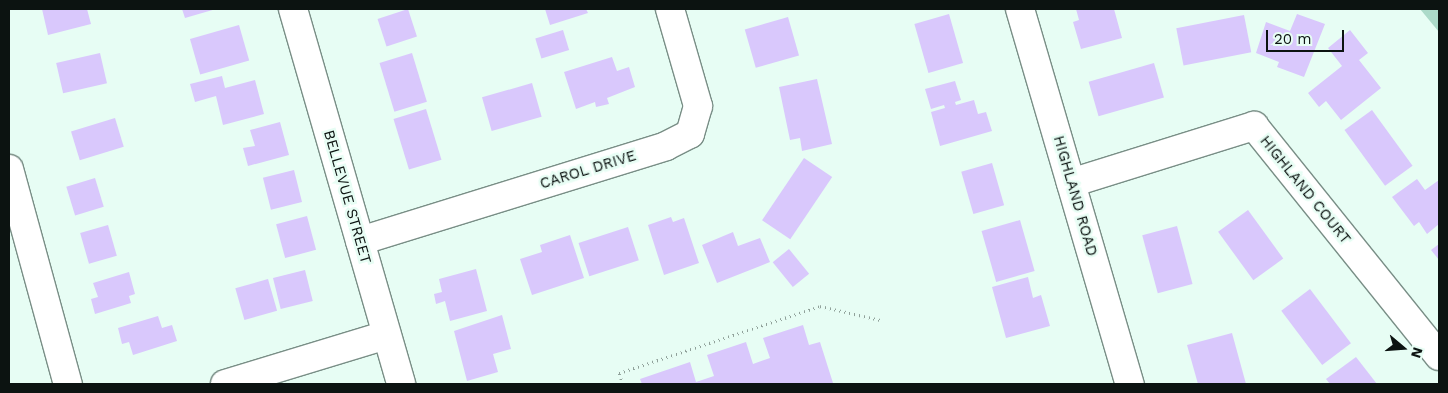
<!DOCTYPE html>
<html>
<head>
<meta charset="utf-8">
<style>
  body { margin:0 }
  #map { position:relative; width:1448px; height:393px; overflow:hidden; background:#e7fdf4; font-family:"Work Sans",sans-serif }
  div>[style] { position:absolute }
  .green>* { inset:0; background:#acdac9 }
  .building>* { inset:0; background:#d9c8fc; transform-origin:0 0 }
  .path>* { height:3px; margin-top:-1.5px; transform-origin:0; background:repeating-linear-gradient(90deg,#90a19a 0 1px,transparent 0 5px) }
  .roads { filter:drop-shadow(1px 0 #798e86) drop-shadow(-1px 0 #798e86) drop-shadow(0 1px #798e86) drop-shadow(0 -1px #798e86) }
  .minor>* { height:28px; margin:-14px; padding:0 14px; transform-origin:14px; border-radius:14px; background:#fff }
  span { translate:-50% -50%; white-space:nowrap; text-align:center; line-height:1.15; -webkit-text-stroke:5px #e7fdf4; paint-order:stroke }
  .street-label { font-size:15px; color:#0c1311 }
  .frame { position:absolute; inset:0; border:10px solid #0c1311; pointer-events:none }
  .north { position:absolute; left:1378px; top:323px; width:50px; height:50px; -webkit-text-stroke:4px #e7fdf4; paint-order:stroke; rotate:108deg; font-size:14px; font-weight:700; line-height:20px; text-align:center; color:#0c1311 }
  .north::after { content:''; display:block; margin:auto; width:18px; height:22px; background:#0c1311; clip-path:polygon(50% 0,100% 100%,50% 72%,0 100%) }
  .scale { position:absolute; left:1266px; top:30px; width:78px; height:22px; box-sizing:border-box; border:2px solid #0c1311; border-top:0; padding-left:6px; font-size:15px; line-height:18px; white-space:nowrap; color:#0c1311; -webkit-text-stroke:4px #e7fdf4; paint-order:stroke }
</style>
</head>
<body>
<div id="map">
  <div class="green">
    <div style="clip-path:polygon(1420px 9px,1439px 9px,1439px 32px)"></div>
  </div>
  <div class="building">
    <div style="clip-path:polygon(42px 9px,87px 9px,91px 24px,48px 35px)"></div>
    <div style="clip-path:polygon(182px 9px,216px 9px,185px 18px)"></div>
    <div style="left:408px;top:9px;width:29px;height:32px;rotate:72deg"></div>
    <div style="clip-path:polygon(545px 9px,586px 9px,588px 13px,550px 25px)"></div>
    <div style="clip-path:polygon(1076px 9px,1114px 9px,1122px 38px,1081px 49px,1073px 22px,1079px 20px)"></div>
    <div style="left:949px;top:14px;width:51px;height:36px;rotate:74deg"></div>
    <div style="clip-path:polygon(1297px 14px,1325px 24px,1304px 77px,1277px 67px,1279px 62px,1256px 53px,1266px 22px,1290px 31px)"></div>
    <div style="left:1244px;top:15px;width:38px;height:69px;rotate:79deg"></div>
    <div style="left:788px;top:17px;width:40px;height:45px;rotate:74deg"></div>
    <div style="left:239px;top:25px;width:37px;height:51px;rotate:74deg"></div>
    <div style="left:563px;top:30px;width:21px;height:29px;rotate:73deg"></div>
    <div style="clip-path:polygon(1350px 30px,1368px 53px,1359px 60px,1381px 88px,1341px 120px,1326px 101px,1319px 107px,1308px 93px,1342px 66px,1328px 48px)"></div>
    <div style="left:100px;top:53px;width:31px;height:45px;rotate:77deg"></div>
    <div style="left:412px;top:53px;width:51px;height:34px;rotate:73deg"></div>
    <div style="clip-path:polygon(612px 57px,617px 71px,629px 67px,635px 87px,607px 98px,609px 104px,596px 107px,595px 102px,576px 109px,564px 72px)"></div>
    <div style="left:1154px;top:63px;width:36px;height:68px;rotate:74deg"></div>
    <div style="clip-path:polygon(222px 76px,225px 88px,255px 80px,264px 114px,223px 125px,216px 96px,195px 102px,190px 84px)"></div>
    <div style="clip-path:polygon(817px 79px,832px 144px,802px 151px,800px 138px,790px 140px,779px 87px)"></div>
    <div style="clip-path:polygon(955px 81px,961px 100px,955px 102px,956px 105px,974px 100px,978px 114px,986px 112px,992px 131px,940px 146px,931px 112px,945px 108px,944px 105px,931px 109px,925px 89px)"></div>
    <div style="left:532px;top:83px;width:35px;height:52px;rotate:74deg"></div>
    <div style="left:426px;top:109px;width:53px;height:34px;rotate:73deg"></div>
    <div style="left:1372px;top:110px;width:69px;height:34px;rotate:54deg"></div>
    <div style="left:115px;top:118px;width:30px;height:46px;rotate:73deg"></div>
    <div style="clip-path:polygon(280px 122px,289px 155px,248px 166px,243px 148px,255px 146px,250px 130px)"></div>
    <div style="left:804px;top:158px;width:34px;height:75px;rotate:34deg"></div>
    <div style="left:992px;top:163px;width:44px;height:32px;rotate:74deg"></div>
    <div style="left:294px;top:170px;width:33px;height:32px;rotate:76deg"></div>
    <div style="left:95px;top:178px;width:30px;height:30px;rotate:73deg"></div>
    <div style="clip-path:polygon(1417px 179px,1425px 190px,1439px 180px,1439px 224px,1427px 234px,1419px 222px,1414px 226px,1392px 197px)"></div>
    <div style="left:1248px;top:210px;width:60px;height:37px;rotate:54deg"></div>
    <div style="left:307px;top:216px;width:35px;height:32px;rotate:75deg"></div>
    <div style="clip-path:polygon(671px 217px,673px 222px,684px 218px,699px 263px,664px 275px,648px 225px)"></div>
    <div style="left:1020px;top:220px;width:53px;height:40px;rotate:74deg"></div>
    <div style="left:108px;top:225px;width:32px;height:29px;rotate:74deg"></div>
    <div style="left:1177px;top:226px;width:60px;height:36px;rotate:75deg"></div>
    <div style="left:628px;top:227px;width:35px;height:52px;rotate:72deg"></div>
    <div style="clip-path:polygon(733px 232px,738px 246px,760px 238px,770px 262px,717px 283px,702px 245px)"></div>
    <div style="clip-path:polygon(570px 235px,584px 278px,532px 295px,520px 259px,542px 252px,540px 245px)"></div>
    <div style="clip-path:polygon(1439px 244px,1439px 260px,1431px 250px)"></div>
    <div style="left:789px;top:249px;width:32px;height:21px;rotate:51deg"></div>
    <div style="clip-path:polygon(476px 269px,487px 311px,450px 321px,445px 301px,436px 304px,434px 294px,442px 292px,439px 279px)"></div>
    <div style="left:305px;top:270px;width:32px;height:33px;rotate:76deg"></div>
    <div style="clip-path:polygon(129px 272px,135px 294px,129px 296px,131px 303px,95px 314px,91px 299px,98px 297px,93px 283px)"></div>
    <div style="clip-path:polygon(1028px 277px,1033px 298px,1041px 295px,1050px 326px,1006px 338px,992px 287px)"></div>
    <div style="left:268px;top:279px;width:33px;height:34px;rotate:74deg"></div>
    <div style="left:1310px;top:289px;width:68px;height:36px;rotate:53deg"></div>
    <div style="clip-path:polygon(502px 315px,511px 349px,493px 354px,498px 372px,467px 381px,454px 331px)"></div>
    <div style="clip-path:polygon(158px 316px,162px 328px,172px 325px,177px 341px,133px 355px,129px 342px,122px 344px,118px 328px)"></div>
    <div style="clip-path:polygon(803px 325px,809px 345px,820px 342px,833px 383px,642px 384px,640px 379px,690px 362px,696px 382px,714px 376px,707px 355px,746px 342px,753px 364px,770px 358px,763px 338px)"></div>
    <div style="clip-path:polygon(1232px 333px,1246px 384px,1198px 384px,1187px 345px)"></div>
    <div style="clip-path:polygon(1356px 357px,1377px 384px,1330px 384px,1326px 379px)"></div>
  </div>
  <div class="path">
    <div style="left:623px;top:384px;width:12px;rotate:-110deg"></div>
    <div style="left:619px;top:373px;width:212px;rotate:-18.4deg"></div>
    <div style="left:820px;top:306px;width:62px;rotate:13.1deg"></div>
  </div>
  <div class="roads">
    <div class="minor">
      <div style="left:293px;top:9px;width:390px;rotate:73.9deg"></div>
      <div style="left:1020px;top:9px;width:391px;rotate:73.7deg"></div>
      <div style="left:9px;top:169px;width:223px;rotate:74.7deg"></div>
      <div style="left:1071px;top:183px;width:192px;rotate:-17.3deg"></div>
      <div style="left:1254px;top:126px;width:295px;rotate:51.2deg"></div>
      <div style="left:360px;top:241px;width:320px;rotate:-17.2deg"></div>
      <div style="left:666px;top:146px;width:27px;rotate:-27deg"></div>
      <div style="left:690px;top:134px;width:29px;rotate:-74deg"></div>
      <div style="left:698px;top:106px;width:101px;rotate:-106.1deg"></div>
      <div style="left:225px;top:384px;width:168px;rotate:-16.9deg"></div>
    </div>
  </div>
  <div class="street-label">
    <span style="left:588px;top:170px;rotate:-17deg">CAROL DRIVE</span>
    <span style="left:1305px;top:190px;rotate:51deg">HIGHLAND COURT</span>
    <span style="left:1075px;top:196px;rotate:74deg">HIGHLAND ROAD</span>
    <span style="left:347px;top:197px;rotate:74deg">BELLEVUE STREET</span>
  </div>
  <div class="frame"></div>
  <div class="north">N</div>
  <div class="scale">20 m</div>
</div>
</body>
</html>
